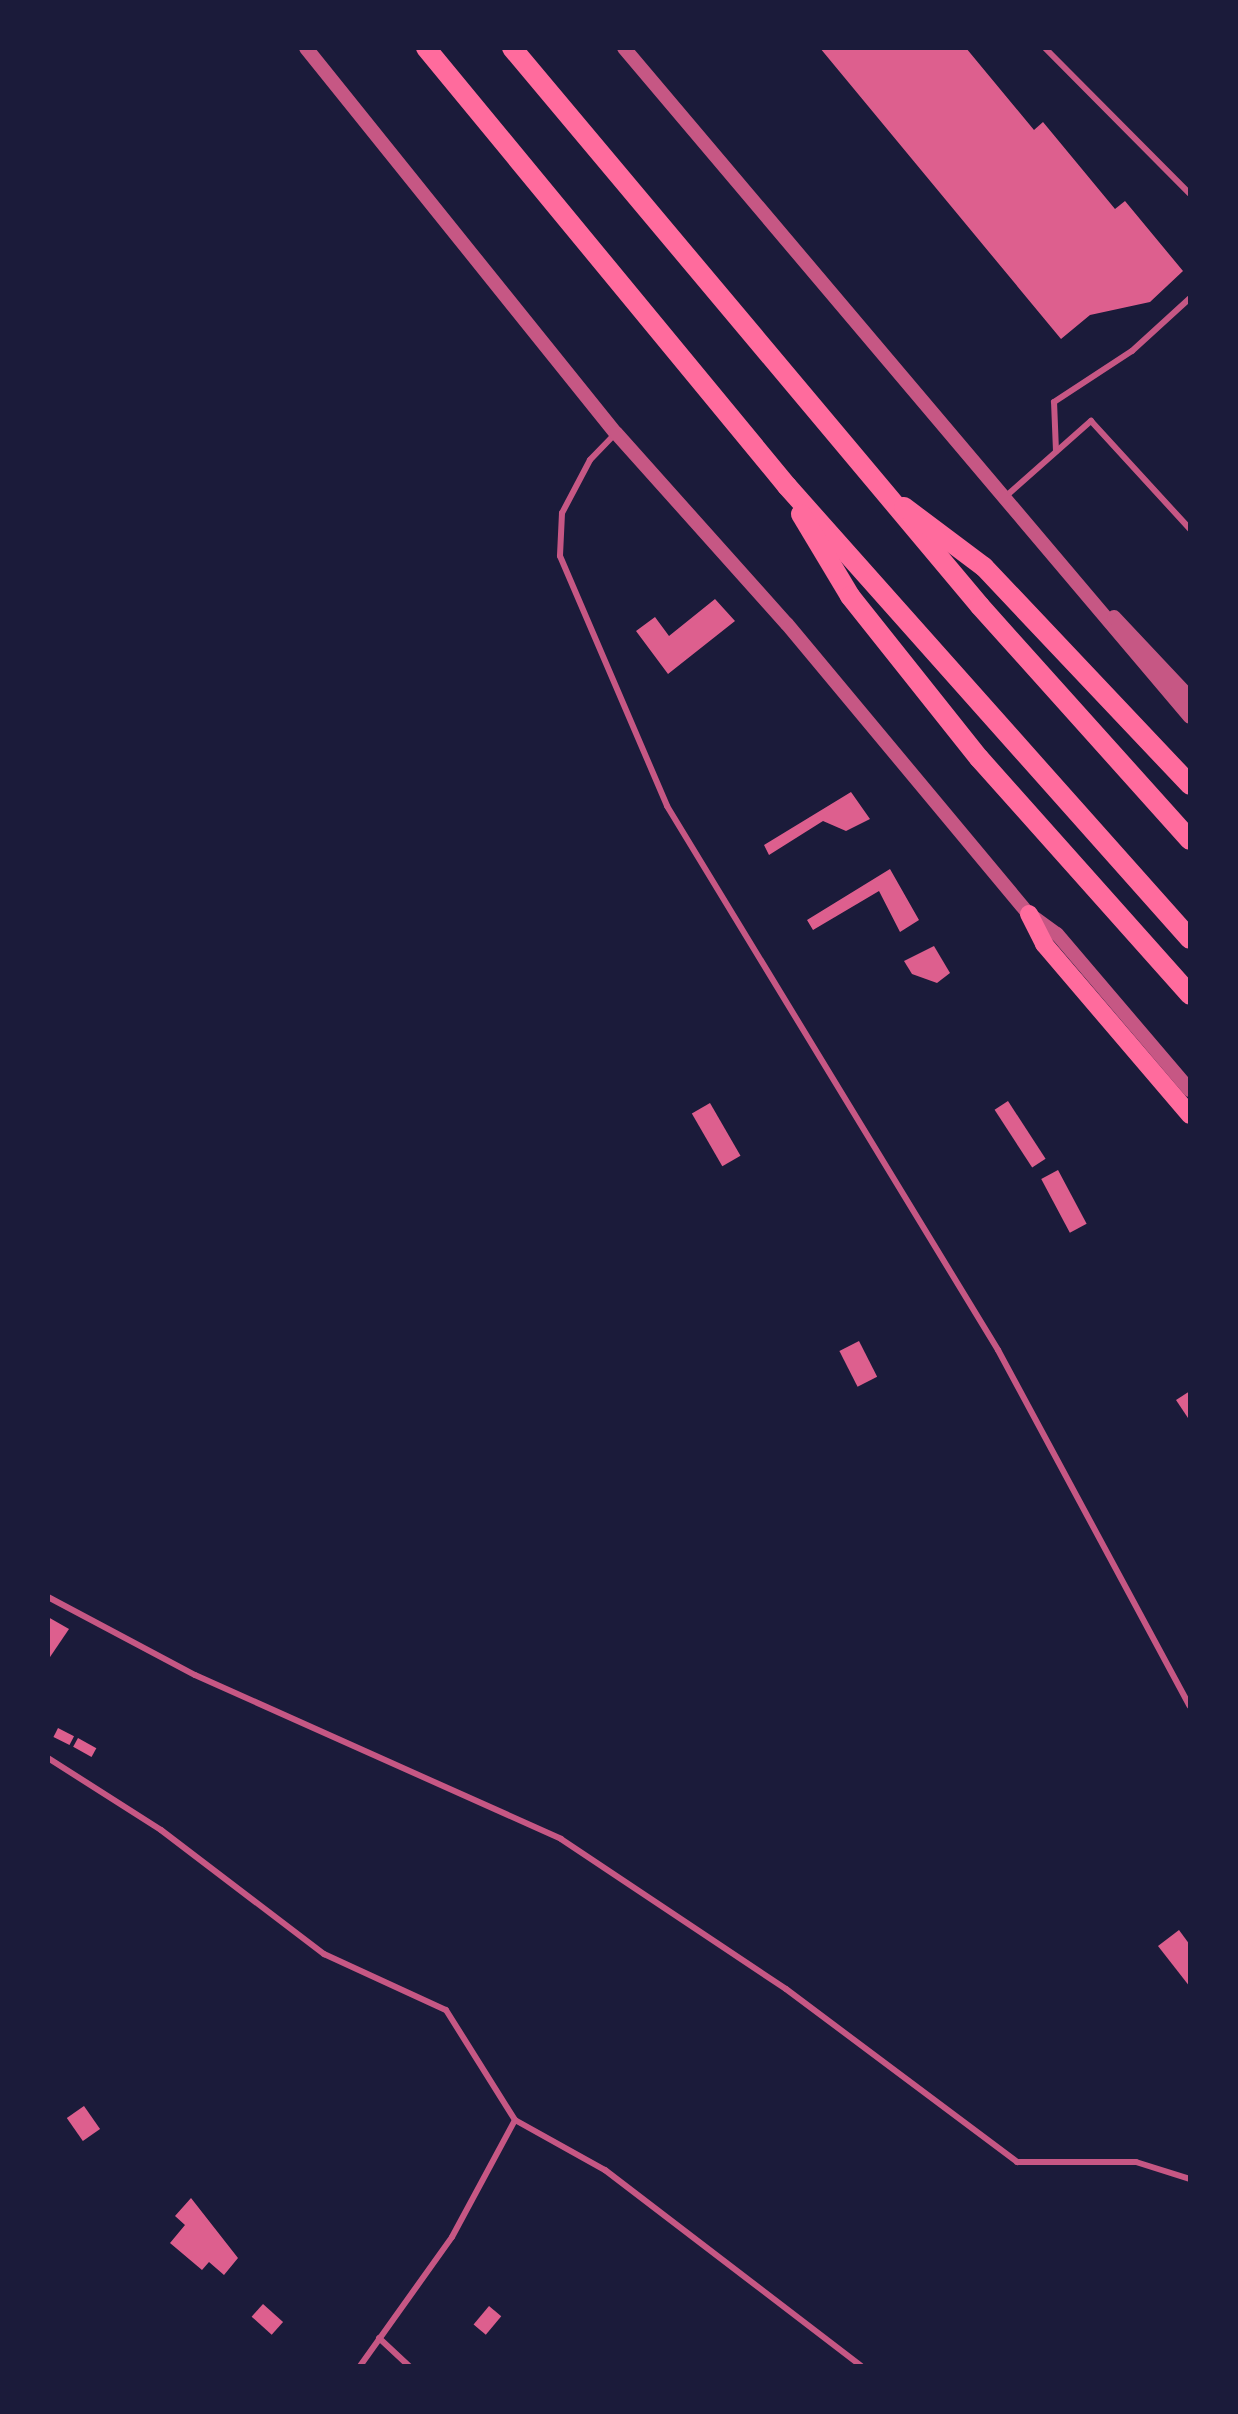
<!DOCTYPE html>
<html>
<head>
<meta charset="utf-8">
<style>
  body { margin:0 }
  #map { position:relative; width:1238px; height:2414px; overflow:hidden; background:#1b1b3a; font-family:"Zilla Slab",serif }
  div>[style] { position:absolute }
  .building>* { inset:0; background:#dd5f8e; transform-origin:0 0 }
  .service>* { height:6px; margin:-3px; padding:0 3px; transform-origin:3px; border-radius:3px; background:#c65784 }
  .tertiary>* { height:14px; margin:-7px; padding:0 7px; transform-origin:7px; border-radius:7px; background:#c65784 }
  .trunk>* { height:18px; margin:-9px; padding:0 9px; transform-origin:9px; border-radius:9px; background:#ff6b9d }
  .motorway>* { height:20px; margin:-10px; padding:0 10px; transform-origin:10px; border-radius:10px; background:#ff6b9d }
  span { translate:-50% -50%; white-space:nowrap; text-align:center; line-height:1.15; -webkit-text-stroke:6px #1b1b3a; paint-order:stroke }
  .frame { position:absolute; inset:0; border:50px solid #1b1b3a; pointer-events:none }
</style>
</head>
<body>
<div id="map">
  <div class="building">
    <div style="clip-path:polygon(820px 48px,966px 48px,1034px 130px,1043px 122px,1115px 209px,1125px 201px,1183px 271px,1150px 302px,1090px 315px,1061px 339px)"></div>
    <div style="clip-path:polygon(715px 599px,735px 621px,668px 674px,636px 631px,655px 617px,669px 636px)"></div>
    <div style="clip-path:polygon(851px 792px,870px 819px,846px 831px,823px 821px,769px 855px,764px 845px)"></div>
    <div style="clip-path:polygon(890px 869px,919px 920px,900px 932px,879px 891px,813px 930px,807px 920px)"></div>
    <div style="clip-path:polygon(934px 946px,950px 973px,937px 983px,912px 974px,904px 961px)"></div>
    <div style="left:1008px;top:1101px;width:69px;height:16px;rotate:57deg"></div>
    <div style="left:710px;top:1103px;width:61px;height:21px;rotate:60deg"></div>
    <div style="left:1058px;top:1170px;width:61px;height:19px;rotate:62deg"></div>
    <div style="left:859px;top:1341px;width:40px;height:22px;rotate:63deg"></div>
    <div style="clip-path:polygon(1190px 1391px,1190px 1421px,1176px 1400px)"></div>
    <div style="clip-path:polygon(48px 1617px,69px 1629px,48px 1660px)"></div>
    <div style="left:58px;top:1728px;width:18px;height:10px;rotate:27deg"></div>
    <div style="left:78px;top:1738px;width:21px;height:10px;rotate:29deg"></div>
    <div style="clip-path:polygon(1179px 1930px,1190px 1945px,1190px 1987px,1158px 1946px)"></div>
    <div style="left:84px;top:2106px;width:28px;height:21px;rotate:55deg"></div>
    <div style="clip-path:polygon(191px 2198px,238px 2258px,224px 2275px,209px 2262px,202px 2270px,170px 2243px,185px 2225px,175px 2216px)"></div>
    <div style="left:263px;top:2304px;width:27px;height:17px;rotate:42deg"></div>
    <div style="left:489px;top:2306px;width:16px;height:24px;rotate:40deg"></div>
  </div>
  <div class="service">
    <div style="left:1045px;top:48px;width:206px;rotate:45.2deg"></div>
    <div style="left:615px;top:434px;width:36px;rotate:134deg"></div>
    <div style="left:590px;top:460px;width:60px;rotate:117.8deg"></div>
    <div style="left:562px;top:513px;width:43px;rotate:92.7deg"></div>
    <div style="left:560px;top:556px;width:272px;rotate:66.8deg"></div>
    <div style="left:667px;top:806px;width:637px;rotate:58.68deg"></div>
    <div style="left:998px;top:1350px;width:404px;rotate:61.7deg"></div>
    <div style="left:1056px;top:451px;width:49px;rotate:-92.3deg"></div>
    <div style="left:1054px;top:402px;width:93px;rotate:-33.2deg"></div>
    <div style="left:1132px;top:351px;width:79px;rotate:-42.4deg"></div>
    <div style="left:1005px;top:497px;width:115px;rotate:-41.5deg"></div>
    <div style="left:1091px;top:421px;width:147px;rotate:47.5deg"></div>
    <div style="left:48px;top:1597px;width:166px;rotate:28deg"></div>
    <div style="left:195px;top:1675px;width:401px;rotate:24.1deg"></div>
    <div style="left:561px;top:1839px;width:270px;rotate:33.7deg"></div>
    <div style="left:786px;top:1989px;width:289px;rotate:36.8deg"></div>
    <div style="left:1017px;top:2162px;width:119px"></div>
    <div style="left:1136px;top:2162px;width:57px;rotate:17.5deg"></div>
    <div style="left:48px;top:1758px;width:134px;rotate:32.5deg"></div>
    <div style="left:161px;top:1830px;width:205px;rotate:37.3deg"></div>
    <div style="left:324px;top:1954px;width:134px;rotate:24.7deg"></div>
    <div style="left:446px;top:2010px;width:130px;rotate:57.9deg"></div>
    <div style="left:515px;top:2120px;width:103px;rotate:29.1deg"></div>
    <div style="left:605px;top:2170px;width:322px;rotate:37.4deg"></div>
    <div style="left:379px;top:2338px;width:41px;rotate:43deg"></div>
    <div style="left:360px;top:2366px;width:158px;rotate:-54.5deg"></div>
    <div style="left:452px;top:2237px;width:133px;rotate:-61.7deg"></div>
  </div>
  <div class="tertiary">
    <div style="left:306px;top:48px;width:494px;rotate:51.2deg"></div>
    <div style="left:616px;top:433px;width:256px;rotate:48.2deg"></div>
    <div style="left:787px;top:624px;width:378px;rotate:50.2deg"></div>
    <div style="left:1029px;top:914px;width:34px;rotate:36deg"></div>
    <div style="left:1057px;top:934px;width:205px;rotate:49.6deg"></div>
    <div style="left:624px;top:48px;width:876px;rotate:49.77deg"></div>
    <div style="left:1114px;top:617px;width:111px;rotate:46.8deg"></div>
  </div>
  <div class="trunk">
    <div style="left:1029px;top:914px;width:34px;rotate:63deg"></div>
    <div style="left:1044px;top:944px;width:225px;rotate:49.5deg"></div>
  </div>
  <div class="motorway">
    <div style="left:426px;top:48px;width:568px;rotate:50.5deg"></div>
    <div style="left:787px;top:486px;width:606px;rotate:48.34deg"></div>
    <div style="left:512px;top:48px;width:728px;rotate:50.01deg"></div>
    <div style="left:980px;top:606px;width:314px;rotate:48.1deg"></div>
    <div style="left:904px;top:507px;width:100px;rotate:36.9deg"></div>
    <div style="left:984px;top:567px;width:300px;rotate:46.6deg"></div>
    <div style="left:801px;top:514px;width:96px;rotate:59.1deg"></div>
    <div style="left:850px;top:596px;width:207px;rotate:51.5deg"></div>
    <div style="left:979px;top:758px;width:317px;rotate:48.3deg"></div>
  </div>
  <div class="frame"></div>
</div>
</body>
</html>
